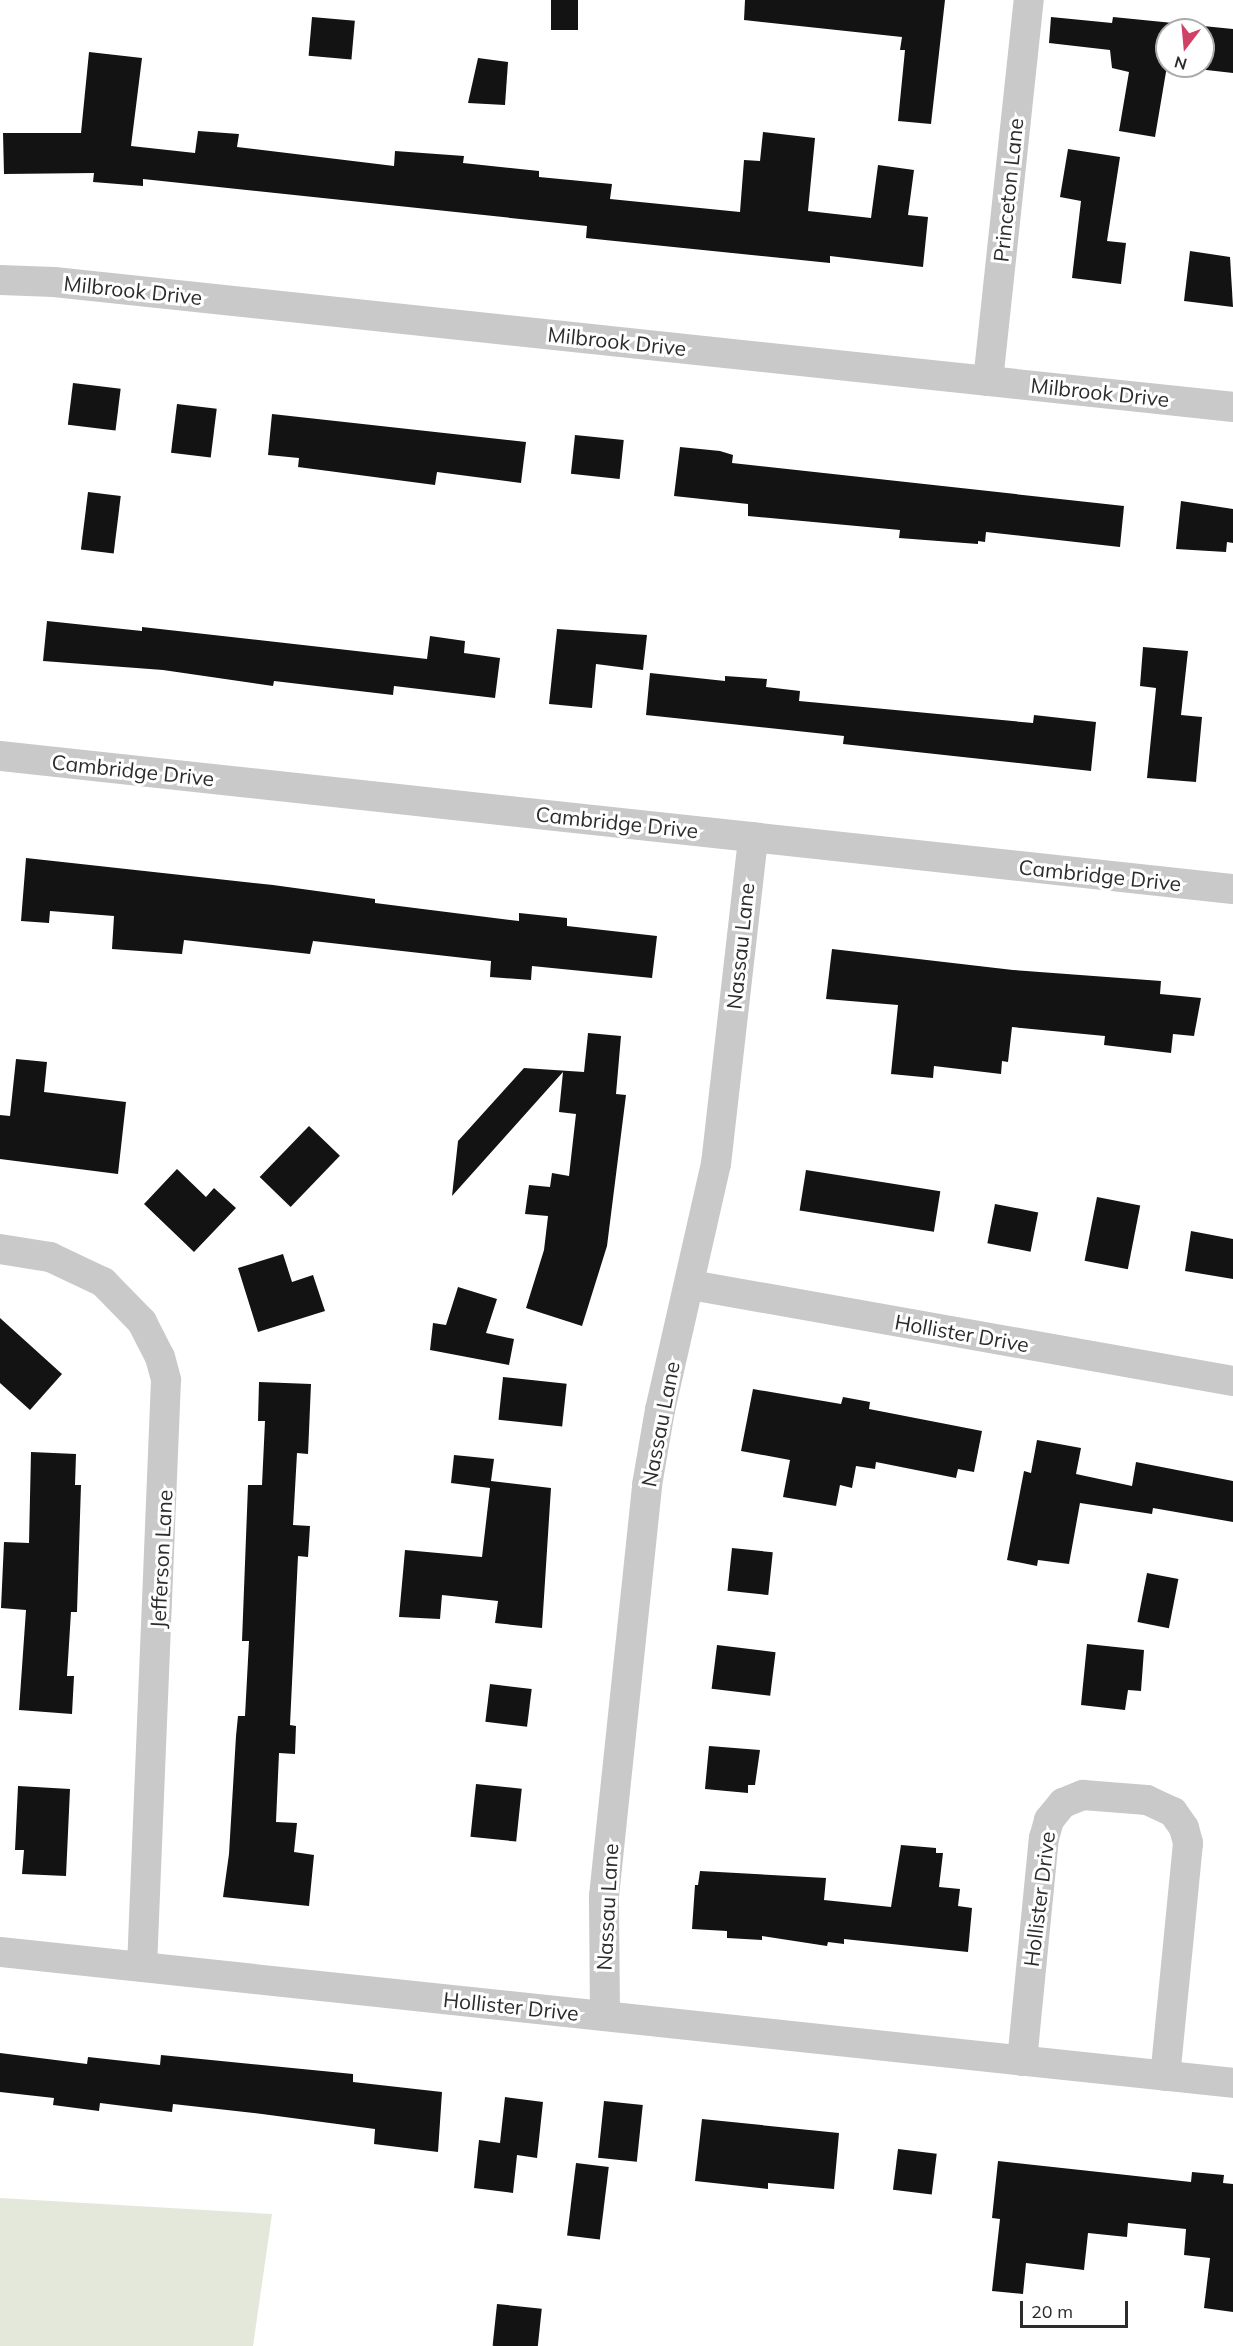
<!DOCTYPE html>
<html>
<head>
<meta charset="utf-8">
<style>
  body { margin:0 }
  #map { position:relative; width:1233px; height:2346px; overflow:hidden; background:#fff; font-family:Mulish,sans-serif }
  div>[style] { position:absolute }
  .green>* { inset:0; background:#e4e8db }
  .building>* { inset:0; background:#131313; transform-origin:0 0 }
  .minor>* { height:30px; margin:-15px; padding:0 15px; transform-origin:15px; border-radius:15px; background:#c9c9c9 }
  span { translate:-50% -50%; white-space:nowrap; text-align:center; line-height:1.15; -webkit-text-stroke:6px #fff; paint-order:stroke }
  .street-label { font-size:21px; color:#2c2c2c }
  .north { position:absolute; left:1155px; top:18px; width:60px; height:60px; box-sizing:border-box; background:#fff; border:2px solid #ababab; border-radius:50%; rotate:196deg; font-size:16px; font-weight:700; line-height:24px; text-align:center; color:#2c2c2c }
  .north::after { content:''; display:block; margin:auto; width:21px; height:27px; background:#d04165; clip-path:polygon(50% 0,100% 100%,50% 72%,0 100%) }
  .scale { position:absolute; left:1020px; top:2301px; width:108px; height:27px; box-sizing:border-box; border:3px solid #2c2c2c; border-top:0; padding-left:8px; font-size:18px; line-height:21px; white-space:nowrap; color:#2c2c2c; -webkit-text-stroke:4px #fff; paint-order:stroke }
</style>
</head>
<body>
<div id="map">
  <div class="green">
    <div style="clip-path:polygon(0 2198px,272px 2214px,253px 2346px,0 2346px)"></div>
  </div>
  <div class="building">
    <div style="left:551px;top:0;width:27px;height:30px"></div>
    <div style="clip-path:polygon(745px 0,945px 0,931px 124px,898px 121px,905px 50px,900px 50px,902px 37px,744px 20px)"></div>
    <div style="left:312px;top:17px;width:43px;height:39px;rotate:5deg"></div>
    <div style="clip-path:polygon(1051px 17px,1112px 23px,1113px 17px,1233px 29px,1233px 73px,1171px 66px,1203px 66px,1203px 30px,1167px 30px,1167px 66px,1155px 137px,1119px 131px,1129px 72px,1112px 68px,1110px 50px,1049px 43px)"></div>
    <div style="clip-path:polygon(89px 52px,142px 58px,131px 146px,195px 153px,198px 131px,239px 134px,237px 147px,394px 166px,395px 151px,464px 156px,463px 163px,539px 171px,539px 177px,612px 184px,610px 199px,740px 212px,744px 160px,760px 161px,763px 132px,815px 138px,808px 211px,871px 218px,878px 165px,914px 170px,908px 215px,928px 217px,923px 267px,830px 256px,830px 263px,605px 240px,586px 238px,587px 226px,143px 179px,143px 186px,93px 182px,94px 173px,4px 174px,3px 133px,81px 133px)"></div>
    <div style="clip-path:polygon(478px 58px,508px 62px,505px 105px,468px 103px)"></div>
    <div style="clip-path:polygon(1068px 149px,1120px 157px,1107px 241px,1126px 243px,1121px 284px,1072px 278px,1081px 201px,1060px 197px)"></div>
    <div style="clip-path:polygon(1190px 251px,1230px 257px,1233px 307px,1184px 301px)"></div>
    <div style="left:73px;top:383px;width:48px;height:42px;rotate:7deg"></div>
    <div style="left:177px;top:404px;width:40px;height:49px;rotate:7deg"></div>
    <div style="clip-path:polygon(272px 414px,526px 442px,521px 483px,437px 472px,435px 485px,298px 467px,299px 458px,268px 455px)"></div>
    <div style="left:575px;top:435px;width:49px;height:39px;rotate:6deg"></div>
    <div style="clip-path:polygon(680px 447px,720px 451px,733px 455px,732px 463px,1124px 506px,1120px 547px,986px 532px,985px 542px,978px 541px,978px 544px,899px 538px,900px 530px,748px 516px,748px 504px,674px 496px)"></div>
    <div style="left:88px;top:492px;width:33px;height:58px;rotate:7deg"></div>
    <div style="clip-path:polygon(1181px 501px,1233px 509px,1233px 543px,1227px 542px,1226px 552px,1176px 549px)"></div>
    <div style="clip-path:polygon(47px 621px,142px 631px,142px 627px,427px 659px,430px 636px,465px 641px,464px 653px,500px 658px,495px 698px,394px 686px,393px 695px,274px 681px,273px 686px,163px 670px,43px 661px)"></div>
    <div style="clip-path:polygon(557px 629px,647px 635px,643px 670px,596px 664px,592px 708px,549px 704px)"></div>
    <div style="clip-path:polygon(1143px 647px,1188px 651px,1181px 715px,1202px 717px,1196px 782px,1147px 778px,1156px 688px,1140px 686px)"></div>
    <div style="clip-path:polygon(650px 673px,725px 681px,725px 676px,767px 679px,766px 687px,800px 691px,799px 701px,1033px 723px,1034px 715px,1096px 722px,1091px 771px,843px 744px,844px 736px,646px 715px)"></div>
    <div style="clip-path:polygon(26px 858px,273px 885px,375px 899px,375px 903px,519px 921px,519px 913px,567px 918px,567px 926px,657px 936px,652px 978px,532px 966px,531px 980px,490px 977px,491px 961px,313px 941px,310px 954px,184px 940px,182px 954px,112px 949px,114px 916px,50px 911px,49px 923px,21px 921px)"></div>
    <div style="clip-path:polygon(832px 949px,1013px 970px,1161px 981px,1160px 994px,1201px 998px,1194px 1036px,1173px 1034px,1171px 1053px,1104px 1045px,1105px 1036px,1012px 1027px,1008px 1062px,1002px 1061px,1001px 1074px,934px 1066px,933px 1078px,891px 1074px,898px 1005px,826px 999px)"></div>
    <div style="clip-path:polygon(588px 1033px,621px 1036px,616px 1094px,626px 1095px,607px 1246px,582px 1326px,526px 1308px,544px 1250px,548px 1216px,525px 1214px,529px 1185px,550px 1187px,552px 1173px,569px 1176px,576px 1114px,559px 1112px,563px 1072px,452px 1196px,458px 1141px,524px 1068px,584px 1072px)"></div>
    <div style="clip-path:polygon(16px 1059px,47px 1062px,44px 1092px,126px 1102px,118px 1174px,0 1159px,0 1115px,10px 1116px)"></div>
    <div style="left:309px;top:1126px;width:43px;height:71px;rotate:44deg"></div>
    <div style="clip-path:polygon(177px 1169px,206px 1197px,214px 1188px,236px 1208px,194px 1252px,144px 1204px)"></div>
    <div style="left:806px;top:1170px;width:136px;height:41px;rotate:9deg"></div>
    <div style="left:1097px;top:1197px;width:44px;height:65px;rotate:11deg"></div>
    <div style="left:995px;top:1204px;width:44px;height:40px;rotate:11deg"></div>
    <div style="clip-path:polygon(1191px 1231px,1233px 1239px,1233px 1279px,1185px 1271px)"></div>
    <div style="clip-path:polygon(283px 1254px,292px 1282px,313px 1275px,325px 1311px,258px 1332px,238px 1268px)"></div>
    <div style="clip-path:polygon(458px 1287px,497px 1299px,486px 1333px,514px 1339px,509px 1365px,430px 1350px,433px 1323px,446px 1325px)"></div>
    <div style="clip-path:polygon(0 1318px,62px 1374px,30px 1410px,0 1383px)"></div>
    <div style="left:503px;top:1377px;width:64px;height:43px;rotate:6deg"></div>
    <div style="clip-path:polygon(259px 1382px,311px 1384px,308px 1454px,297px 1453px,293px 1525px,310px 1526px,308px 1557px,298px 1556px,290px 1725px,296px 1726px,295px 1754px,279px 1753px,276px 1822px,297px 1823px,294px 1852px,314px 1855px,309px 1906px,223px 1897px,229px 1854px,236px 1736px,238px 1716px,245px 1716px,249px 1641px,242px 1641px,248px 1485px,262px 1485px,265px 1421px,258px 1421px)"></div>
    <div style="clip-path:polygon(753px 1389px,841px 1404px,843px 1397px,870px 1402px,869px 1409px,982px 1431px,974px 1472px,958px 1469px,956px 1478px,876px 1462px,875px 1469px,856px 1466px,852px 1488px,840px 1485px,836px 1506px,783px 1497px,790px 1460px,741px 1451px)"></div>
    <div style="clip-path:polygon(1037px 1440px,1081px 1448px,1076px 1474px,1132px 1486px,1136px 1462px,1233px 1481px,1233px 1522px,1153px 1508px,1152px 1514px,1080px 1503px,1069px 1564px,1038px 1560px,1037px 1566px,1007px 1560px,1024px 1471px,1031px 1473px)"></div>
    <div style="clip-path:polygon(31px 1452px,76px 1454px,75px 1485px,81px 1485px,77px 1612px,71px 1612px,67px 1676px,74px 1676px,72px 1714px,19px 1710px,26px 1610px,1px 1608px,4px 1542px,29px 1543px)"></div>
    <div style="clip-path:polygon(454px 1455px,494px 1459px,491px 1481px,551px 1488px,542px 1628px,495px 1623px,498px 1601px,442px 1595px,440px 1619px,399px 1617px,405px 1550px,482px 1557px,490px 1488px,451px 1483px)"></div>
    <div style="left:732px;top:1548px;width:41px;height:43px;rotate:6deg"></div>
    <div style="left:1147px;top:1573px;width:32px;height:50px;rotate:11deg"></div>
    <div style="clip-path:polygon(1087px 1644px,1144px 1650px,1141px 1691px,1128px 1690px,1125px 1710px,1081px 1705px)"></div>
    <div style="left:717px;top:1645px;width:59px;height:44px;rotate:7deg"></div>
    <div style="left:490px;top:1684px;width:42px;height:38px;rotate:7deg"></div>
    <div style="clip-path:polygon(709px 1746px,760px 1750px,755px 1785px,748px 1785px,748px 1793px,705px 1789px)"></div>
    <div style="left:476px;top:1784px;width:46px;height:53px;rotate:6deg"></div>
    <div style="clip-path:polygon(18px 1786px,70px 1789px,66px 1876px,22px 1874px,24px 1850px,15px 1850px)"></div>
    <div style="clip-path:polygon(901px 1845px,936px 1848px,936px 1853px,943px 1853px,939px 1887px,960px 1889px,958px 1906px,972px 1908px,968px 1952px,844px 1939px,844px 1944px,828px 1942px,827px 1946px,762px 1936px,762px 1940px,727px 1938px,727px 1931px,692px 1929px,695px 1885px,698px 1885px,700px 1871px,826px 1878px,824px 1900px,891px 1907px)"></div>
    <div style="clip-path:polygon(0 2053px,87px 2064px,88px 2057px,160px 2065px,161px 2055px,353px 2074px,353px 2082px,442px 2092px,438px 2152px,374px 2144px,375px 2129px,262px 2114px,173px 2104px,172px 2112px,100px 2103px,99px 2111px,53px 2105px,54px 2098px,0 2092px)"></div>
    <div style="clip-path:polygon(505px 2097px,543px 2102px,537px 2158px,517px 2155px,513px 2193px,474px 2188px,479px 2140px,500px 2143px)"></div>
    <div style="left:604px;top:2101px;width:39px;height:57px;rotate:6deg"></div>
    <div style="clip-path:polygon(702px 2119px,839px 2133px,834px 2189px,768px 2183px,768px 2189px,695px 2181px)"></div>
    <div style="left:898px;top:2149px;width:39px;height:41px;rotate:7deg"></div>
    <div style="clip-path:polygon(998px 2161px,1191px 2182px,1192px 2172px,1224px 2175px,1223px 2183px,1233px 2184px,1233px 2312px,1204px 2308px,1210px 2258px,1184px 2255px,1186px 2229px,1128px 2223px,1127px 2237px,1088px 2233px,1084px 2270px,1026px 2263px,1023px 2294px,992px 2291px,1000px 2219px,992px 2218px)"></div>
    <div style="left:576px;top:2163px;width:33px;height:73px;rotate:7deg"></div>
    <div style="left:497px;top:2304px;width:45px;height:42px;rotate:6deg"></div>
  </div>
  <div class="minor">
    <div style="left:0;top:280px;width:54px;rotate:2.1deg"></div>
    <div style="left:54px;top:282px;width:1186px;rotate:6.05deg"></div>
    <div style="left:988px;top:381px;width:383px;rotate:-83.9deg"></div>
    <div style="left:0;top:756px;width:1240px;rotate:6.16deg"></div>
    <div style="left:0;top:1249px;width:51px;rotate:9.1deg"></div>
    <div style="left:50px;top:1257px;width:59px;rotate:25.3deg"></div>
    <div style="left:103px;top:1282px;width:56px;rotate:45.7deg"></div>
    <div style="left:142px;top:1322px;width:39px;rotate:63deg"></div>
    <div style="left:160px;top:1357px;width:24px;rotate:75deg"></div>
    <div style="left:166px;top:1380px;width:587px;rotate:92.34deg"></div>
    <div style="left:691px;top:1285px;width:550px;rotate:10.04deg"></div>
    <div style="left:0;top:1952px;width:1240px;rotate:6.06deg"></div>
    <div style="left:605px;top:2016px;width:120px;rotate:-90.5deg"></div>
    <div style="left:604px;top:1896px;width:413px;rotate:-84deg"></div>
    <div style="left:647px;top:1485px;width:76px;rotate:-80.2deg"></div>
    <div style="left:660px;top:1410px;width:252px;rotate:-77.2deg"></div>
    <div style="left:716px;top:1164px;width:329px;rotate:-83.5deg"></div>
    <div style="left:1022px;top:2061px;width:224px;rotate:-84.4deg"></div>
    <div style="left:1044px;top:1838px;width:19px;rotate:-74deg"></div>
    <div style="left:1049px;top:1820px;width:22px;rotate:-51deg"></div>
    <div style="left:1063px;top:1803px;width:22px;rotate:-22deg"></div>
    <div style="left:1083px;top:1795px;width:64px;rotate:4.5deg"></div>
    <div style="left:1147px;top:1800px;width:29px;rotate:25deg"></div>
    <div style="left:1173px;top:1812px;width:19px;rotate:55deg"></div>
    <div style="left:1184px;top:1828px;width:16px;rotate:75deg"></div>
    <div style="left:1188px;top:1843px;width:234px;rotate:95.6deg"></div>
  </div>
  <div class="street-label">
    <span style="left:1008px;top:190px;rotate:-84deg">Princeton Lane</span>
    <span style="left:133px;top:290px;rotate:6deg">Milbrook Drive</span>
    <span style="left:617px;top:341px;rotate:6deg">Milbrook Drive</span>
    <span style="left:1100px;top:392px;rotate:6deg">Milbrook Drive</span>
    <span style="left:133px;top:770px;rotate:6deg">Cambridge Drive</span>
    <span style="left:617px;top:822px;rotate:6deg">Cambridge Drive</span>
    <span style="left:1100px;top:875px;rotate:6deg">Cambridge Drive</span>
    <span style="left:740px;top:946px;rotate:-84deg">Nassau Lane</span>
    <span style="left:962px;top:1333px;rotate:10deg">Hollister Drive</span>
    <span style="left:660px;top:1424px;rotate:-79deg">Nassau Lane</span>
    <span style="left:161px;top:1559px;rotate:-87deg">Jefferson Lane</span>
    <span style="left:1039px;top:1899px;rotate:-83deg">Hollister Drive</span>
    <span style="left:607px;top:1907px;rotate:-87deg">Nassau Lane</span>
    <span style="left:511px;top:2006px;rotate:6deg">Hollister Drive</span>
  </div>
  <div class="north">N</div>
  <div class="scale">20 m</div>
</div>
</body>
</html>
